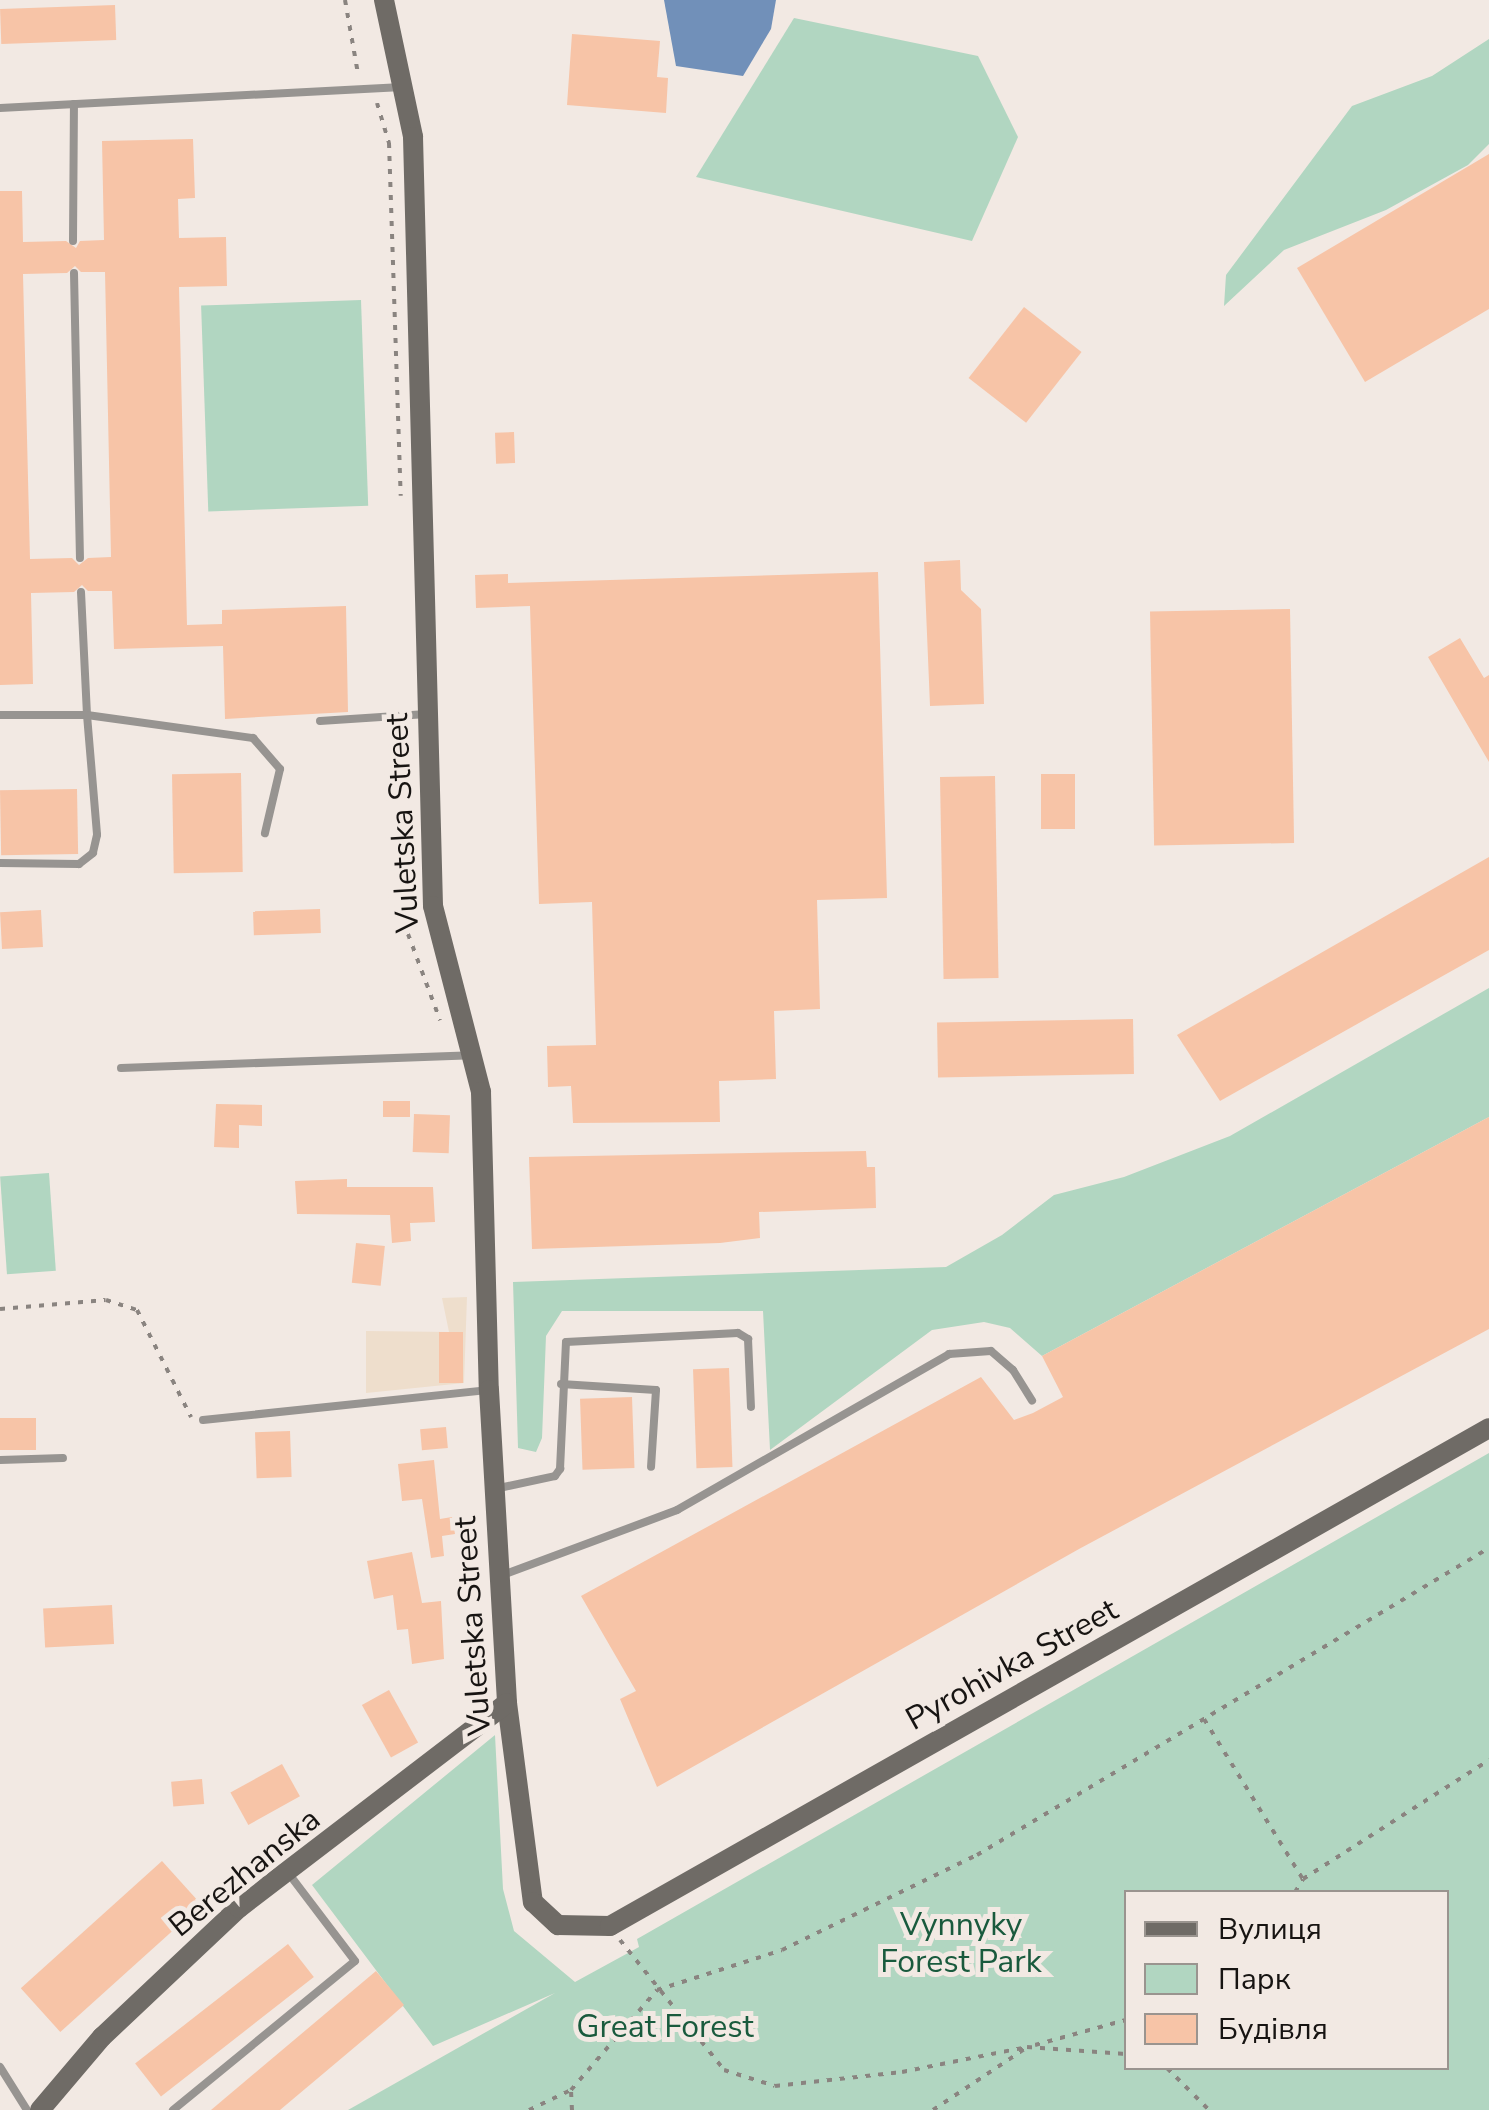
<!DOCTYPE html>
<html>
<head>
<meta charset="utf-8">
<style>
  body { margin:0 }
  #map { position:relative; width:1489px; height:2110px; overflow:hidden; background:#f2e9e3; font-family:"Nunito Sans",sans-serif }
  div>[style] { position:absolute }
  .commercial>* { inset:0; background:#eedecc }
  .green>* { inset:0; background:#b1d6c1; transform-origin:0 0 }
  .water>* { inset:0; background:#7190b9 }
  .building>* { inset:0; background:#f7c4a7; transform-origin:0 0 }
  .path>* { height:4px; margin-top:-2px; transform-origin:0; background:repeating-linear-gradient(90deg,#8a8480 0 5px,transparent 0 13px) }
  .lane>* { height:8px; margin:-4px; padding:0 4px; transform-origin:4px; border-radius:4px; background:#979491 }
  .secondary>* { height:20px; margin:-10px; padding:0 10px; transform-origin:10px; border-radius:10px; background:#6f6b66 }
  span { translate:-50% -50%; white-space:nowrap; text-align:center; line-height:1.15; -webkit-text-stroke:10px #f2e9e3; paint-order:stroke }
  .street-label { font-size:32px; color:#171412 }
  .park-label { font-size:32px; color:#195a3d }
  .legend { position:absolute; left:1124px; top:1890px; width:325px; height:180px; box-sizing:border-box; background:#f2e9e3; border:2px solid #9a948f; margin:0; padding:12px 18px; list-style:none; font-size:30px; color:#171412 }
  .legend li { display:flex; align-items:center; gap:20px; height:50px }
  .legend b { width:50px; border:2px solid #9a948f }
</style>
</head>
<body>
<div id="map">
  <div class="commercial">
    <div style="clip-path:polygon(467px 1297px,464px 1383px,366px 1393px,366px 1331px,449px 1332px,442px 1298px)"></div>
  </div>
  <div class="green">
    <div style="clip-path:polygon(794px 18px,978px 56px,1018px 137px,972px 241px,696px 177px)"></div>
    <div style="clip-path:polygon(1489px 39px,1489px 144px,1468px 165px,1386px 210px,1284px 250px,1224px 306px,1226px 275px,1352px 106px,1432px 76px)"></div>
    <div style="left:361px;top:300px;width:206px;height:160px;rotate:88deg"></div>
    <div style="clip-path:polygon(1489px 988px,1489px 1117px,1042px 1356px,1010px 1328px,984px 1322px,932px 1330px,770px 1450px,763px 1311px,562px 1311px,546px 1336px,542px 1438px,536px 1452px,518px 1448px,513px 1282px,946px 1267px,1002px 1235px,1054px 1195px,1124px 1177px,1230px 1136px)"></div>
    <div style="left:49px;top:1173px;width:98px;height:49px;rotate:86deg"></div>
    <div style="clip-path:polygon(evenodd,1489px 1453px,1489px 2110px,348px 2110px,555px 1993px,433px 2046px,312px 1885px,495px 1735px,503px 1889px,514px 1931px,575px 1982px,639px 1947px,637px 1939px,1489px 1453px,1126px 1892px,1446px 1892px,1446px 2068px,1126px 2068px,1126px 1892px)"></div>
  </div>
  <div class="water">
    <div style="clip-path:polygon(664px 0,776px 0,771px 29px,743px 76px,676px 66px)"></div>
  </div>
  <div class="building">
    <div style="left:115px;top:5px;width:35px;height:115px;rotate:88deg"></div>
    <div style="clip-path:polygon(572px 34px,660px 41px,657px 77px,668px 78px,666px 113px,567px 105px)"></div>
    <div style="clip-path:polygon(evenodd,193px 139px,195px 198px,178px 199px,179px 238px,226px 237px,227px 286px,179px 287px,187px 625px,222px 624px,222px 610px,346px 606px,348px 712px,225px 719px,223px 646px,114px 649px,112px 591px,88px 591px,82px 585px,74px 592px,31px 593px,33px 684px,0 685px,0 191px,22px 191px,23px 242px,66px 241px,76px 248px,80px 241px,104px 240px,102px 141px,193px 139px,75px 266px,81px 272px,105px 272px,111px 557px,88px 558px,79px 565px,72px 558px,30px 559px,23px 274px,67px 273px,75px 266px)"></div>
    <div style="clip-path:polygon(1489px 154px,1489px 309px,1365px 382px,1297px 268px)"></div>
    <div style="left:1024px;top:307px;width:73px;height:90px;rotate:38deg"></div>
    <div style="left:514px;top:432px;width:31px;height:19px;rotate:88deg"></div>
    <div style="clip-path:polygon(960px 560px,961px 590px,981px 609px,984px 704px,930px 706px,924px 562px)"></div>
    <div style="clip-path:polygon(878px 572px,887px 898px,817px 900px,820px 1009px,774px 1011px,776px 1079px,719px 1081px,720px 1122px,573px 1123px,571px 1086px,548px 1087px,547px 1046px,596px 1045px,592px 902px,539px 904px,530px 606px,476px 608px,475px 575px,508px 574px,508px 583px)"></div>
    <div style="left:1290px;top:609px;width:234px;height:140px;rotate:89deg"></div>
    <div style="clip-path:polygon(1460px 638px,1484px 678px,1489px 675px,1489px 762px,1428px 657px)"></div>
    <div style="left:241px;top:773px;width:99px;height:69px;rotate:89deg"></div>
    <div style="left:1041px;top:774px;width:34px;height:55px"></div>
    <div style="left:995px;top:776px;width:202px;height:55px;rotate:89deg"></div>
    <div style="left:77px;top:789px;width:65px;height:77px;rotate:89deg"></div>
    <div style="clip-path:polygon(1489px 857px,1489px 950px,1220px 1101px,1177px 1035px)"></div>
    <div style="left:320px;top:909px;width:24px;height:67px;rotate:88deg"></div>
    <div style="left:41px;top:910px;width:37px;height:41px;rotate:87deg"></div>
    <div style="left:1133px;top:1019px;width:55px;height:196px;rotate:89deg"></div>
    <div style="left:383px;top:1101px;width:27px;height:16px"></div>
    <div style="clip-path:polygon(216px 1104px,262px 1105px,262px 1126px,239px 1125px,239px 1148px,214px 1147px)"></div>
    <div style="left:414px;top:1114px;width:36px;height:38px;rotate:2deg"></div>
    <div style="clip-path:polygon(1489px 1117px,1489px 1329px,1079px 1549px,657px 1787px,620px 1699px,636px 1691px,581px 1596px,981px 1377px,1014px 1420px,1033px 1413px,1063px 1397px,1042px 1356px)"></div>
    <div style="clip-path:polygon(866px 1151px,867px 1167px,875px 1167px,876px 1208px,759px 1212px,760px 1238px,720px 1243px,532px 1249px,529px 1157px)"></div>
    <div style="clip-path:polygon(347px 1179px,347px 1187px,433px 1187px,435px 1222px,410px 1223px,411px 1241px,392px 1243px,390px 1215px,297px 1214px,295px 1181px)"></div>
    <div style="left:356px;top:1243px;width:29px;height:40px;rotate:6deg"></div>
    <div style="left:439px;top:1332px;width:24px;height:51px"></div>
    <div style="left:729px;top:1368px;width:99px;height:36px;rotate:88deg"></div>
    <div style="left:632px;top:1397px;width:71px;height:52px;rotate:88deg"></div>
    <div style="left:0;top:1418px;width:36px;height:32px"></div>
    <div style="left:446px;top:1427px;width:21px;height:26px;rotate:85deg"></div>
    <div style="left:290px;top:1431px;width:46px;height:35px;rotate:88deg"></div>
    <div style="clip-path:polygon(434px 1460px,440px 1519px,452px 1517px,455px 1534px,442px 1536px,444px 1556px,431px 1558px,422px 1499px,402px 1501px,398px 1464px)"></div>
    <div style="clip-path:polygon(412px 1552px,422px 1603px,441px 1601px,444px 1659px,412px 1664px,408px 1629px,397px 1630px,393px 1595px,374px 1599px,367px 1561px)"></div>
    <div style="left:112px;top:1605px;width:39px;height:69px;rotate:87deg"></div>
    <div style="left:389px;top:1690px;width:60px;height:31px;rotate:61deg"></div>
    <div style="left:282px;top:1764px;width:37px;height:59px;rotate:61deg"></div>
    <div style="left:202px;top:1779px;width:25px;height:31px;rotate:85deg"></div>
    <div style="left:162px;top:1861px;width:59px;height:190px;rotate:48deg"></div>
    <div style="left:288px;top:1944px;width:42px;height:194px;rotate:52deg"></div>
    <div style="clip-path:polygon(376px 1971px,404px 2005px,387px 2020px,280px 2110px,211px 2110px)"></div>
  </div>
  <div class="path">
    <div style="left:345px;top:0;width:75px;rotate:80deg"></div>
    <div style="left:377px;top:103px;width:42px;rotate:73.3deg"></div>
    <div style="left:389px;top:143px;width:353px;rotate:88.1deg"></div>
    <div style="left:408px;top:781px;width:153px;rotate:90deg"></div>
    <div style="left:408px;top:934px;width:92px;rotate:69.6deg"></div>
    <div style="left:0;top:1309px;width:106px;rotate:-4.9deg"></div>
    <div style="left:106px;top:1300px;width:33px;rotate:18deg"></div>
    <div style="left:137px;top:1310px;width:120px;rotate:63.2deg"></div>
    <div style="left:1204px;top:1719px;width:188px;rotate:58.3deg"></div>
    <div style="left:1295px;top:1892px;width:15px;rotate:-58deg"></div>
    <div style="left:1303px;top:1879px;width:221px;rotate:-32.6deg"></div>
    <div style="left:620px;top:1940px;width:166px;rotate:51.3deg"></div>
    <div style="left:724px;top:2070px;width:53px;rotate:17.4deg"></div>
    <div style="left:775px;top:2086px;width:128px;rotate:-6.3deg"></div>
    <div style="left:902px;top:2072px;width:127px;rotate:-11.3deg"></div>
    <div style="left:1027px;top:2047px;width:99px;rotate:4deg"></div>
    <div style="left:1035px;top:2045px;width:94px;rotate:-15.4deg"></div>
    <div style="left:1167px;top:2068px;width:59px;rotate:45deg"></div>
    <div style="left:529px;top:2110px;width:47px;rotate:-25.5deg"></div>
    <div style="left:572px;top:2110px;width:20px;rotate:-93deg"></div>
    <div style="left:571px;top:2090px;width:132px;rotate:-49.3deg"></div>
    <div style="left:657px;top:1990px;width:131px;rotate:-17.7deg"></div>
    <div style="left:782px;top:1950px;width:217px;rotate:-26deg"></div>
    <div style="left:977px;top:1855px;width:597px;rotate:-30.95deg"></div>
    <div style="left:933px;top:2110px;width:112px;rotate:-33.7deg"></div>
  </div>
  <div class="lane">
    <div style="left:0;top:108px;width:403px;rotate:-3deg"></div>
    <div style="left:73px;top:241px;width:137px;rotate:-89.6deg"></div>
    <div style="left:74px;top:273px;width:285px;rotate:88.8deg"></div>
    <div style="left:81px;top:592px;width:123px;rotate:87.2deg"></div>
    <div style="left:87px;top:715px;width:168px;rotate:7.9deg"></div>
    <div style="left:253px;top:738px;width:41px;rotate:48.9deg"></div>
    <div style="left:280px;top:769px;width:66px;rotate:103.2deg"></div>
    <div style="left:0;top:715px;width:87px"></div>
    <div style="left:87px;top:715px;width:120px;rotate:85.2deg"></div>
    <div style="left:97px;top:835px;width:18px;rotate:103deg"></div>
    <div style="left:93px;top:853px;width:18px;rotate:142deg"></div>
    <div style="left:79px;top:864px;width:79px;rotate:-179.3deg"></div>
    <div style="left:320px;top:721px;width:107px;rotate:-3.7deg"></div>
    <div style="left:121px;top:1068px;width:351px;rotate:-2.1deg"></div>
    <div style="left:561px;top:1384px;width:95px;rotate:3.6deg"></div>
    <div style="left:656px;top:1390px;width:77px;rotate:93.7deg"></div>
    <div style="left:203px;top:1420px;width:288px;rotate:-6deg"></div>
    <div style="left:0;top:1460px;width:63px;rotate:-1.8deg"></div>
    <div style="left:499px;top:1488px;width:57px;rotate:-12.1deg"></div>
    <div style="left:555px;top:1476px;width:9px;rotate:-54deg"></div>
    <div style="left:560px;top:1469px;width:127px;rotate:-87.3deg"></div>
    <div style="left:566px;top:1342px;width:172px;rotate:-3deg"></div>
    <div style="left:738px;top:1333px;width:12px;rotate:31deg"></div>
    <div style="left:748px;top:1339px;width:68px;rotate:87.5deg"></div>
    <div style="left:500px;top:1576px;width:189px;rotate:-20.4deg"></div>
    <div style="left:677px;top:1510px;width:314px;rotate:-29.8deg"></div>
    <div style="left:949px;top:1354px;width:42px;rotate:-4.1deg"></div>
    <div style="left:991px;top:1351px;width:29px;rotate:41deg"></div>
    <div style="left:1013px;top:1370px;width:36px;rotate:58deg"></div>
    <div style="left:0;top:2067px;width:51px;rotate:57.9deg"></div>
    <div style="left:173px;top:2110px;width:235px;rotate:-39.3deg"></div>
    <div style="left:355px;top:1961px;width:109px;rotate:-127.2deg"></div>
  </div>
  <div class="secondary">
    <div style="left:384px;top:0;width:140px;rotate:78deg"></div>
    <div style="left:413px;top:137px;width:769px;rotate:88.51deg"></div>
    <div style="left:433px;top:906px;width:192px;rotate:75.5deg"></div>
    <div style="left:481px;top:1092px;width:298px;rotate:88.5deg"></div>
    <div style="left:489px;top:1390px;width:314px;rotate:86.7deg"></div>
    <div style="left:507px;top:1703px;width:201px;rotate:82.6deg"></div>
    <div style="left:533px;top:1902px;width:34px;rotate:43deg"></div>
    <div style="left:558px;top:1925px;width:52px;rotate:1.1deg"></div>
    <div style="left:610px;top:1926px;width:1010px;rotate:-29.53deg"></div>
    <div style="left:40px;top:2110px;width:96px;rotate:-49.7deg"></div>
    <div style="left:102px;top:2037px;width:188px;rotate:-43.3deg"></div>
    <div style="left:239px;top:1908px;width:337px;rotate:-37.4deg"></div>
  </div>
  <div class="street-label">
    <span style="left:403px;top:823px;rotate:-93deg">Vuletska Street</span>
    <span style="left:473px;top:1626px;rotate:-94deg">Vuletska Street</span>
    <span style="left:1012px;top:1665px;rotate:-29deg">Pyrohivka Street</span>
    <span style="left:245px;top:1873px;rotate:-39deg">Berezhanska</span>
  </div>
  <div class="park-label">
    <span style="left:961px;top:1944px">Vynnyky<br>Forest Park</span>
    <span style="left:665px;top:2027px">Great Forest</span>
  </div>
  <ul class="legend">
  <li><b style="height:12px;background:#6f6b66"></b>Вулиця</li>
  <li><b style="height:28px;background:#b1d6c1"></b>Парк</li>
  <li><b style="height:28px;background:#f7c4a7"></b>Будівля</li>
  </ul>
</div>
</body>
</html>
